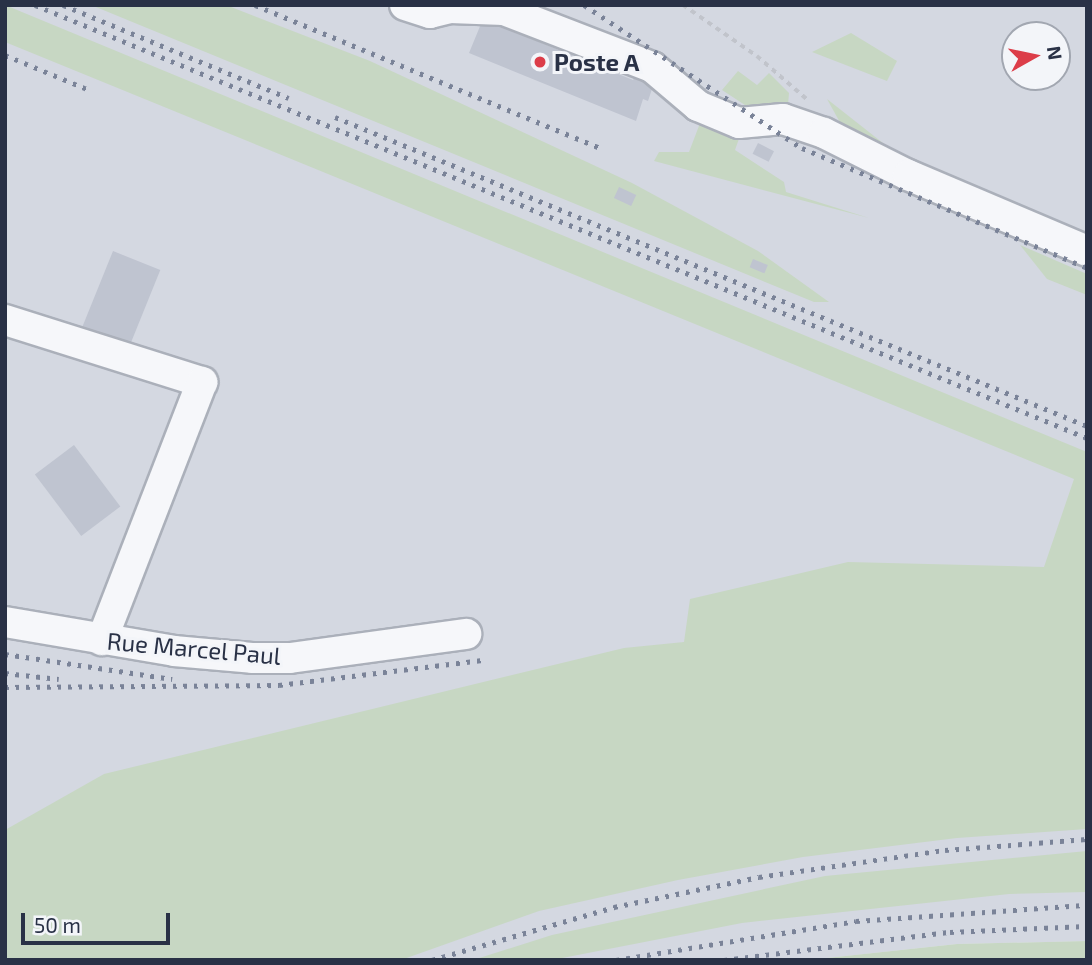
<!DOCTYPE html>
<html>
<head>
<meta charset="utf-8">
<style>
  body { margin:0 }
  #map { position:relative; width:1092px; height:965px; overflow:hidden; background:#e3e6ec; font-family:"Exo 2",sans-serif }
  div>[style] { position:absolute }
  .built>* { inset:0; background:#d4d8e1 }
  .green>* { inset:0; background:#c7d7c3 }
  .building>* { inset:0; background:#bfc4d0; transform-origin:0 0 }
  .path>* { height:3.5px; margin-top:-1.75px; transform-origin:0; background:repeating-linear-gradient(90deg,#c1c4cb 0 5px,transparent 0 10px) }
  .roads { filter:drop-shadow(2px 0 #abb0ba) drop-shadow(-2px 0 #abb0ba) drop-shadow(0 2px #abb0ba) drop-shadow(0 -2px #abb0ba) }
  .minor>* { height:30px; margin:-15px; padding:0 15px; transform-origin:15px; border-radius:15px; background:#f6f7fa }
  .rail>* { height:5px; margin-top:-2.5px; transform-origin:0; background:repeating-linear-gradient(90deg,#7a8398 0 3.5px,transparent 0 10.5px) }
  .dots>* { width:19px; height:19px; translate:-50% -50%; box-sizing:border-box; border:4px solid #f3f5f9; border-radius:50% }
  span { translate:-50% -50%; white-space:nowrap; text-align:center; line-height:1.15; -webkit-text-stroke:6px #f3f5f9; paint-order:stroke }
  .poi-label { font-size:24px; color:#293146; font-weight:700 }
  .left { translate:0 -50%; text-align:left }
  .street-label { font-size:24px; color:#293146 }
  .frame { position:absolute; inset:0; border:7px solid #293146; pointer-events:none }
  .north { position:absolute; left:1001px; top:21px; width:70px; height:70px; box-sizing:border-box; background:#f3f5f9; border:2px solid #a2a7b1; border-radius:50%; rotate:81deg; font-size:19px; font-weight:700; line-height:28px; text-align:center; color:#293146 }
  .north::after { content:''; display:block; margin:auto; width:24px; height:32px; background:#dc3d49; clip-path:polygon(50% 0,100% 100%,50% 72%,0 100%) }
  .scale { position:absolute; left:21px; top:913px; width:149px; height:32px; box-sizing:border-box; border:4px solid #293146; border-top:0; padding-left:9px; font-size:21px; line-height:24px; white-space:nowrap; color:#293146; -webkit-text-stroke:5px #f3f5f9; paint-order:stroke }
</style>
</head>
<body>
<div id="map">
  <div class="built">
    <div style="clip-path:polygon(evenodd,5px 5px,1087px 5px,1087px 941px,957px 944px,808px 960px,5px 960px,5px 5px,1015px 35px,1057px 35px,1057px 77px,1015px 77px,1015px 35px)"></div>
  </div>
  <div class="green">
    <div style="clip-path:polygon(5px 5px,1087px 452px,1087px 829px,957px 838px,803px 857px,678px 880px,539px 911px,401px 960px,5px 960px,5px 830px,104px 774px,624px 648px,684px 642px,690px 599px,848px 562px,1044px 567px,1074px 479px,5px 42px)"></div>
    <div style="clip-path:polygon(91px 5px,226px 5px,370px 61px,632px 183px,758px 251px,829px 302px,814px 302px)"></div>
    <div style="clip-path:polygon(851px 33px,897px 61px,887px 81px,812px 52px)"></div>
    <div style="clip-path:polygon(738px 71px,757px 85px,769px 73px,789px 93px,788px 105px,751px 109px,722px 90px)"></div>
    <div style="clip-path:polygon(827px 99px,888px 147px,847px 135px)"></div>
    <div style="clip-path:polygon(702px 118px,741px 133px,735px 150px,784px 182px,786px 192px,869px 218px,654px 161px,659px 152px,689px 152px)"></div>
    <div style="clip-path:polygon(1020px 245px,1087px 274px,1087px 295px,1047px 279px)"></div>
    <div style="clip-path:polygon(1087px 851px,1087px 892px,1009px 894px,742px 923px,552px 960px,473px 960px,552px 935px,825px 876px)"></div>
    <div style="clip-path:polygon(1087px 941px,1087px 960px,808px 960px,957px 944px)"></div>
  </div>
  <div class="building">
    <div style="clip-path:polygon(483px 19px,633px 80px,637px 73px,654px 83px,648px 101px,643px 99px,636px 121px,469px 53px)"></div>
    <div style="left:758px;top:143px;width:18px;height:12px;rotate:27deg"></div>
    <div style="left:619px;top:187px;width:19px;height:12px;rotate:25deg"></div>
    <div style="left:113px;top:251px;width:51px;height:89px;rotate:22deg"></div>
    <div style="left:753px;top:259px;width:16px;height:9px;rotate:22deg"></div>
    <div style="left:74px;top:445px;width:77px;height:49px;rotate:53deg"></div>
  </div>
  <div class="path">
    <div style="left:683px;top:5px;width:90px;rotate:34.6deg"></div>
    <div style="left:757px;top:56px;width:69px;rotate:40.9deg"></div>
  </div>
  <div class="roads">
    <div class="minor">
      <div style="left:405px;top:5px;width:26px;rotate:18deg"></div>
      <div style="left:430px;top:13px;width:21px;rotate:-14deg"></div>
      <div style="left:450px;top:8px;width:54px;rotate:2.1deg"></div>
      <div style="left:504px;top:10px;width:159px;rotate:21.1deg"></div>
      <div style="left:652px;top:67px;width:60px;rotate:40.3deg"></div>
      <div style="left:698px;top:106px;width:44px;rotate:22.5deg"></div>
      <div style="left:739px;top:123px;width:44px;rotate:-5.2deg"></div>
      <div style="left:783px;top:119px;width:43px;rotate:18.9deg"></div>
      <div style="left:824px;top:133px;width:94px;rotate:26.6deg"></div>
      <div style="left:908px;top:175px;width:194px;rotate:23deg"></div>
      <div style="left:5px;top:320px;width:207px;rotate:17.5deg"></div>
      <div style="left:202px;top:382px;width:277px;rotate:111.2deg"></div>
      <div style="left:5px;top:622px;width:171px;rotate:9.7deg"></div>
      <div style="left:174px;top:651px;width:78px;rotate:5.1deg"></div>
      <div style="left:252px;top:658px;width:38px"></div>
      <div style="left:290px;top:658px;width:178px;rotate:-7.8deg"></div>
    </div>
  </div>
  <div class="rail">
    <div style="left:35px;top:5px;width:1138px;rotate:22.37deg"></div>
    <div style="left:63px;top:5px;width:244px;rotate:22.4deg"></div>
    <div style="left:255px;top:5px;width:376px;rotate:22.5deg"></div>
    <div style="left:584px;top:5px;width:261px;rotate:33.3deg"></div>
    <div style="left:802px;top:148px;width:309px;rotate:22.8deg"></div>
    <div style="left:5px;top:55px;width:94px;rotate:22.5deg"></div>
    <div style="left:335px;top:117px;width:813px;rotate:22.34deg"></div>
    <div style="left:5px;top:654px;width:169px;rotate:8.5deg"></div>
    <div style="left:5px;top:673px;width:54px;rotate:6.3deg"></div>
    <div style="left:5px;top:687px;width:274px;rotate:-0.4deg"></div>
    <div style="left:279px;top:685px;width:207px;rotate:-7deg"></div>
    <div style="left:432px;top:960px;width:190px;rotate:-16.2deg"></div>
    <div style="left:614px;top:907px;width:148px;rotate:-11.7deg"></div>
    <div style="left:759px;top:877px;width:188px;rotate:-8.3deg"></div>
    <div style="left:945px;top:850px;width:142px;rotate:-4.4deg"></div>
    <div style="left:616px;top:960px;width:243px;rotate:-9.2deg"></div>
    <div style="left:856px;top:921px;width:232px;rotate:-4deg"></div>
    <div style="left:724px;top:960px;width:228px;rotate:-7.1deg"></div>
    <div style="left:950px;top:932px;width:137px;rotate:-2.5deg"></div>
  </div>
  <div class="dots">
    <div style="left:540px;top:62px;background:#dc3d49"></div>
  </div>
  <div class="poi-label">
    <span class="left" style="left:554px;top:62px">Poste A</span>
  </div>
  <div class="street-label">
    <span style="left:194px;top:648px;rotate:5deg">Rue Marcel Paul</span>
  </div>
  <div class="frame"></div>
  <div class="north">N</div>
  <div class="scale">50 m</div>
</div>
</body>
</html>
